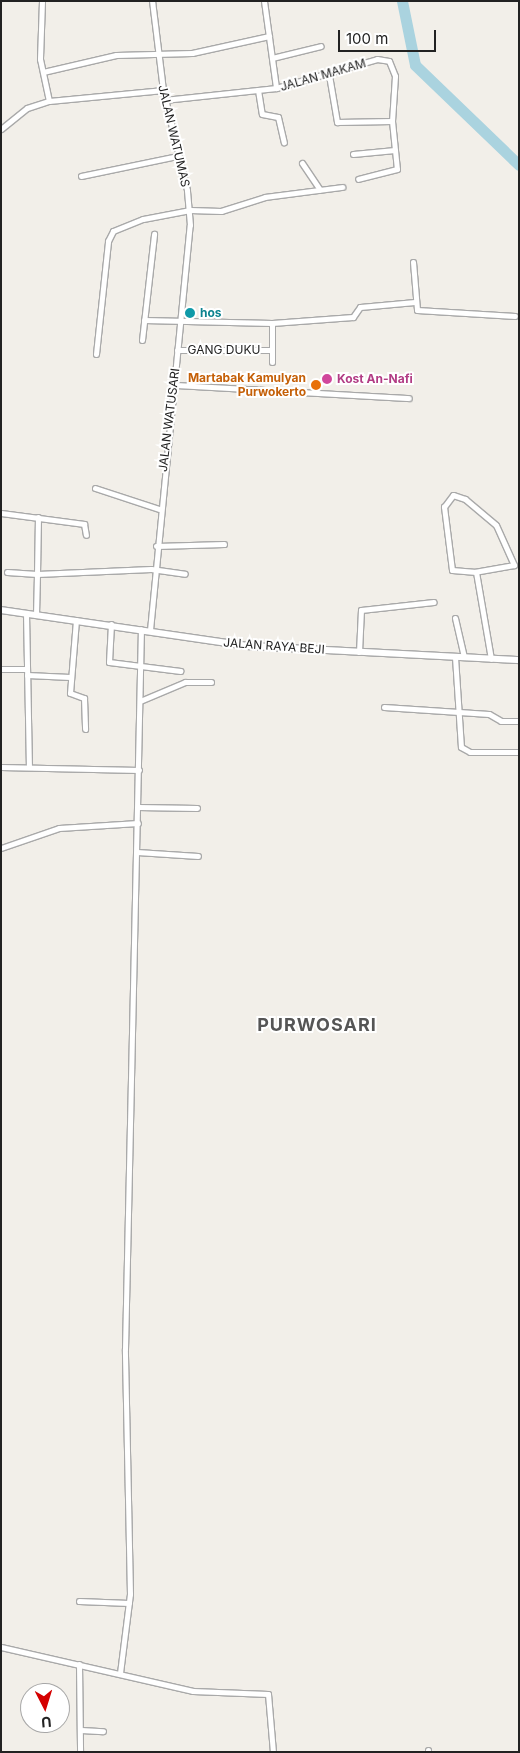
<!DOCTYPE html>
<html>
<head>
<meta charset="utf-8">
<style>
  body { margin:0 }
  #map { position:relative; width:520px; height:1753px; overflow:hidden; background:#f2efe9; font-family:Inter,sans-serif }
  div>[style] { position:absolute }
  .river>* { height:11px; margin:-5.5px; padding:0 5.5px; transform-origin:5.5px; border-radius:5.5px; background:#aad3df }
  .roads { filter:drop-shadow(1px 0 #a9a9a9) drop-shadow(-1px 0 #a9a9a9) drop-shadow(0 1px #a9a9a9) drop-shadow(0 -1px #a9a9a9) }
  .minor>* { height:5px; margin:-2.5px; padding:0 2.5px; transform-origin:2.5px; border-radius:2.5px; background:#fff }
  .tertiary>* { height:6px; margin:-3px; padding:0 3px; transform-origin:3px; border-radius:3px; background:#fff }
  .dots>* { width:14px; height:14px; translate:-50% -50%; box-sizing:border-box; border:2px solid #fff; border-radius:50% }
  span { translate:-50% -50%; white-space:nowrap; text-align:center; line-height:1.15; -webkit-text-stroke:4px #fff; paint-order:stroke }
  .street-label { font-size:12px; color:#222 }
  .culture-label { font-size:12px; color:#0d838f; font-weight:700 }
  .left { translate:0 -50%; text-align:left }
  .food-label { font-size:12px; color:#c56008; font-weight:700 }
  .right { translate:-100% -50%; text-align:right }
  .hotel-label { font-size:12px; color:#b23c85; font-weight:700 }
  .district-label { font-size:18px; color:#555; font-weight:700; letter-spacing:1px }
  .frame { position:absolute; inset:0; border:2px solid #222; pointer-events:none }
  .north { position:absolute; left:20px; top:1683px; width:50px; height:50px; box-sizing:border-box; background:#fff; border:1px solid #a7a7a7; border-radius:50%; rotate:175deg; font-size:14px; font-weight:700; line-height:20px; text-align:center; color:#222 }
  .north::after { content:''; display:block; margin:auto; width:18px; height:22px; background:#d40000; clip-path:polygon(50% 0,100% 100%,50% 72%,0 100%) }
  .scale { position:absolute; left:338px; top:30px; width:98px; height:22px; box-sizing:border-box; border:2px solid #222; border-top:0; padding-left:6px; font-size:15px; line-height:18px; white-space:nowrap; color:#222; -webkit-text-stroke:4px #fff; paint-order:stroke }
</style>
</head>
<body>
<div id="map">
  <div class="river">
    <div style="left:402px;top:1px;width:65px;rotate:78.5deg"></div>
    <div style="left:415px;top:65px;width:144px;rotate:43.9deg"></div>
  </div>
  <div class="roads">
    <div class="minor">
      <div style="left:42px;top:1px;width:58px;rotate:92deg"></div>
      <div style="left:40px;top:59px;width:43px;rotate:77.9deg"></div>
      <div style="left:264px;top:1px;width:88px;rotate:82.1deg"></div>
      <div style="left:272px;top:58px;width:50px;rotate:-13.8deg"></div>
      <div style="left:43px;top:72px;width:75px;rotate:-13.1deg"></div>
      <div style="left:116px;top:55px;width:76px;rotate:-1.5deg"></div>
      <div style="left:192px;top:53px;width:79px;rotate:-12.4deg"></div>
      <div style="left:329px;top:75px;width:48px;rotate:80.3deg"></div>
      <div style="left:337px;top:122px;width:55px;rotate:-1deg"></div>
      <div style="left:258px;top:90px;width:24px;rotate:81deg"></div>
      <div style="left:262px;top:114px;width:16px;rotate:11deg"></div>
      <div style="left:278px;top:117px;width:26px;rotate:77deg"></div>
      <div style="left:164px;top:100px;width:113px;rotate:-6.1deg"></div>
      <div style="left:276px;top:88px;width:105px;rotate:-16deg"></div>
      <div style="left:377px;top:59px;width:12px;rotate:9deg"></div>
      <div style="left:389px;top:61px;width:16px;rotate:68deg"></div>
      <div style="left:395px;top:76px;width:45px;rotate:93.8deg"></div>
      <div style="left:392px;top:121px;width:48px;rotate:84.1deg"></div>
      <div style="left:397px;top:169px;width:40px;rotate:165.6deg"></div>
      <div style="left:1px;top:129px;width:33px;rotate:-39deg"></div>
      <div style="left:27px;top:108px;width:23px;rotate:-18deg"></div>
      <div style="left:49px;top:101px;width:115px;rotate:-5.5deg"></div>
      <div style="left:353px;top:154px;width:42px;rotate:-5.4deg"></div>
      <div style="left:302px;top:163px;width:32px;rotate:56deg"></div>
      <div style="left:81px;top:176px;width:99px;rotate:-11.7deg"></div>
      <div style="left:413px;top:262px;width:48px;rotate:85.2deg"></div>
      <div style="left:417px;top:310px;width:98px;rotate:3.5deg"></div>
      <div style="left:144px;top:320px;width:128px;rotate:1.3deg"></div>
      <div style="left:272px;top:323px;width:81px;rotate:-4.2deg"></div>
      <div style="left:353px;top:317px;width:12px;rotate:-55deg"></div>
      <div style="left:360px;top:307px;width:55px;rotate:-5.2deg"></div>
      <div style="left:272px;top:323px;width:39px;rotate:90deg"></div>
      <div style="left:142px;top:340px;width:107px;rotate:-83.5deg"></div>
      <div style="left:177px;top:350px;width:94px"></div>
      <div style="left:96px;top:354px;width:114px;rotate:-83.9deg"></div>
      <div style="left:108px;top:241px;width:11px;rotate:-63deg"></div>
      <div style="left:113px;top:231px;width:32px;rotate:-22deg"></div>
      <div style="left:143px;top:219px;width:48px;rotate:-10.8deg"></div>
      <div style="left:190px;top:210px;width:31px;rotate:2deg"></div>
      <div style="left:221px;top:211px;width:46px;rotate:-17.7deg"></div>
      <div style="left:265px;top:197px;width:78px;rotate:-7.4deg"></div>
      <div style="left:174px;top:385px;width:235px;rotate:3.2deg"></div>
      <div style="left:95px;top:488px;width:67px;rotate:18.2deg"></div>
      <div style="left:1px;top:513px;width:84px;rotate:7.5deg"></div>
      <div style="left:84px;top:524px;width:11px;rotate:80deg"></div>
      <div style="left:156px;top:546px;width:68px;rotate:-1.7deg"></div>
      <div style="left:7px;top:572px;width:30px;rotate:4deg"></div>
      <div style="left:37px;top:574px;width:57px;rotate:-89deg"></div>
      <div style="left:476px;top:572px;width:24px;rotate:-175deg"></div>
      <div style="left:452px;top:570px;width:64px;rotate:-97.2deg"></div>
      <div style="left:444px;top:507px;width:15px;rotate:-53deg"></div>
      <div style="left:453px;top:495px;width:13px;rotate:18deg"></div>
      <div style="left:465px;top:499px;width:40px;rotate:40deg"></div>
      <div style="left:496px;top:525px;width:44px;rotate:65.8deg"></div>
      <div style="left:514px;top:565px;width:39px;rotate:170deg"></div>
      <div style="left:476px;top:572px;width:88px;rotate:80.2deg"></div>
      <div style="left:26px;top:613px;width:154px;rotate:88.9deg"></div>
      <div style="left:36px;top:615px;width:41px;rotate:-88.6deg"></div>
      <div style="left:37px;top:574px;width:114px;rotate:-2.5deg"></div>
      <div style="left:151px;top:569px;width:34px;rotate:8deg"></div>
      <div style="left:455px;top:618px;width:40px;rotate:77deg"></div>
      <div style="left:76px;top:620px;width:73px;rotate:94.7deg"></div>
      <div style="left:70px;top:693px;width:15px;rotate:20deg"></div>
      <div style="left:84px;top:698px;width:31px;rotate:88deg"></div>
      <div style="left:111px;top:624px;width:38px;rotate:93deg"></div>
      <div style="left:109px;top:662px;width:72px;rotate:7.2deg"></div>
      <div style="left:150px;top:630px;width:407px;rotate:-84.4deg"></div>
      <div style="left:190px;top:225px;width:35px;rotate:-95deg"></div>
      <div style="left:187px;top:190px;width:103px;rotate:-103.5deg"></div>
      <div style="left:163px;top:90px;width:90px;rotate:-97deg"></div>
      <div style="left:359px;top:652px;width:42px;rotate:-87.3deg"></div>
      <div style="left:361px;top:610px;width:73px;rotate:-6.3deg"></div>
      <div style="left:455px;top:657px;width:90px;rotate:86.2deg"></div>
      <div style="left:461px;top:747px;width:10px;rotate:29deg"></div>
      <div style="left:470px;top:752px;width:49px"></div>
      <div style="left:1px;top:669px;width:26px"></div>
      <div style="left:27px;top:675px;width:43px;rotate:2.7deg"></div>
      <div style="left:140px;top:701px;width:49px;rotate:-22.9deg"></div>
      <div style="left:185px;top:682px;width:26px"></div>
      <div style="left:384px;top:707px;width:105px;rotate:3.8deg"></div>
      <div style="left:489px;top:714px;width:14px;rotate:30deg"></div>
      <div style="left:501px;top:721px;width:18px"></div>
      <div style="left:1px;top:767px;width:138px;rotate:1.2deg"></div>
      <div style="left:138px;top:807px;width:59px;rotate:1deg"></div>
      <div style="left:1px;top:848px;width:61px;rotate:-19deg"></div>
      <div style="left:59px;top:828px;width:79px;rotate:-3.6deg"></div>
      <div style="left:137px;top:852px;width:61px;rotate:3.8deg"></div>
      <div style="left:79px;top:1601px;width:50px;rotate:2.3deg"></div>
      <div style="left:1px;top:1647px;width:197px;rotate:12.9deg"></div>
      <div style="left:193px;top:1691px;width:75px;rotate:2.3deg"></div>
      <div style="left:268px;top:1694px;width:58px;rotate:85.1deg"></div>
      <div style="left:79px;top:1664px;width:88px;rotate:89.3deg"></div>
      <div style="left:120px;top:1673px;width:80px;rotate:-82.8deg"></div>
      <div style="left:130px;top:1594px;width:245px;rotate:-91.2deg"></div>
      <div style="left:125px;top:1349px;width:720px;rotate:-88.73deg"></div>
      <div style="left:81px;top:1730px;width:22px;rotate:3deg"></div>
      <div style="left:428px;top:1750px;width:2px;rotate:90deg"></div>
    </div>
    <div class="tertiary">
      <div style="left:1px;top:610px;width:250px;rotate:8.3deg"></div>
      <div style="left:248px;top:646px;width:271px;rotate:3deg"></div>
    </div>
  </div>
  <div class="dots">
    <div style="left:190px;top:313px;background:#0f9aa8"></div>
    <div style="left:327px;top:379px;background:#d1479c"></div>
    <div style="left:316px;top:385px;background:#e8710a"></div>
  </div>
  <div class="street-label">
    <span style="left:323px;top:75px;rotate:-16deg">JALAN MAKAM</span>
    <span style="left:174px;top:136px;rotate:77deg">JALAN WATUMAS</span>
    <span style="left:224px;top:350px">GANG DUKU</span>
    <span style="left:169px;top:420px;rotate:-83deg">JALAN WATUSARI</span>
    <span style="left:274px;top:646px;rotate:4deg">JALAN RAYA BEJI</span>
  </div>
  <div class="culture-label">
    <span class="left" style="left:200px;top:313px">hos</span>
  </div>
  <div class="food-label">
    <span class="right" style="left:306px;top:385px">Martabak Kamulyan<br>Purwokerto</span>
  </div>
  <div class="hotel-label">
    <span class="left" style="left:337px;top:379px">Kost An-Nafi</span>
  </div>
  <div class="district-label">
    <span style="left:317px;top:1025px">PURWOSARI</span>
  </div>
  <div class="frame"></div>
  <div class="north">U</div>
  <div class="scale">100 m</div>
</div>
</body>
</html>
